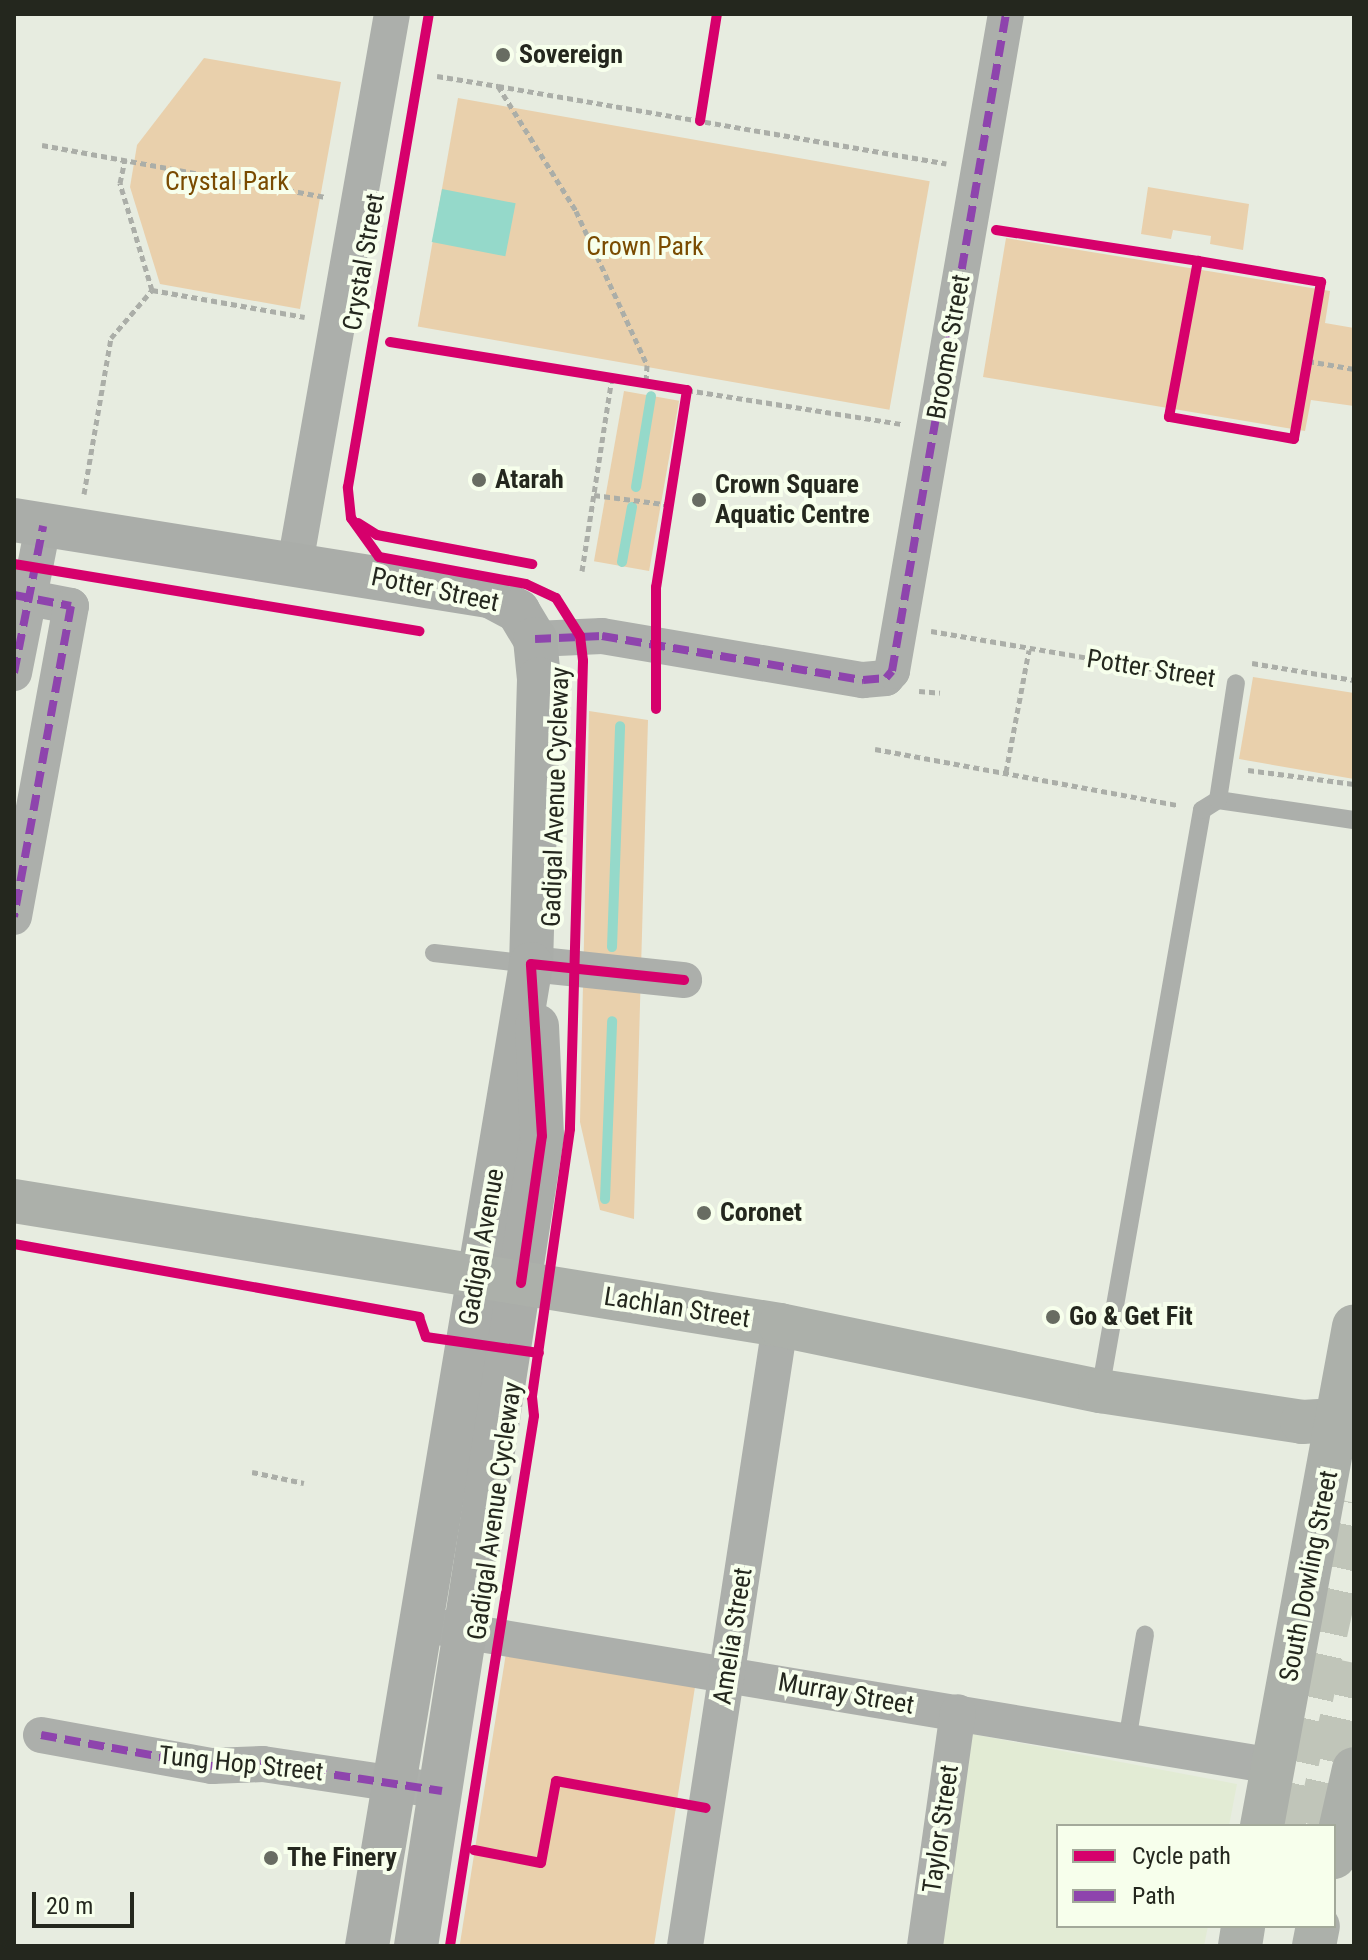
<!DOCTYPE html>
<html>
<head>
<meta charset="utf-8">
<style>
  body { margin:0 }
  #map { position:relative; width:1368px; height:1960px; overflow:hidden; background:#e7ece0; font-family:"Roboto Condensed",sans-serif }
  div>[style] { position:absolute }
  .built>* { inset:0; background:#e2ebd4 }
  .green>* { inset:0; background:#e9d0ac; transform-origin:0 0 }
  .water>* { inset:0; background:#95d9ca; transform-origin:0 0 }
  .stream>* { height:10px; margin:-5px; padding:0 5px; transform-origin:5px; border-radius:5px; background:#95d9ca }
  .highway-tunnel>* { height:44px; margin-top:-22px; transform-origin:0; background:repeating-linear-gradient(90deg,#c0c5b9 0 44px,transparent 0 66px) }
  .path>* { height:5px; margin-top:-2.5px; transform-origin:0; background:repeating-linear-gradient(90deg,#abaea8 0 6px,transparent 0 10px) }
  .lane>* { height:18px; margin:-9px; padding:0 9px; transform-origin:9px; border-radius:9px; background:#acafab }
  .street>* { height:36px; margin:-18px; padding:0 18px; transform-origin:18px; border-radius:18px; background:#acafab }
  .secondary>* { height:44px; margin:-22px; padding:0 22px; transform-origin:22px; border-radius:22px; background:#aaada9 }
  .primary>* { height:44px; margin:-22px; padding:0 22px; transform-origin:22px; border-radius:22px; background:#acb0aa }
  .quiet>* { height:8px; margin-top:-4px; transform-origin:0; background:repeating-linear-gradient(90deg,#8e44ad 0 16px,transparent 0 24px) }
  .cycleway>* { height:10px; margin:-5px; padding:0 5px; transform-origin:5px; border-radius:5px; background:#d6006c }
  .dots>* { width:22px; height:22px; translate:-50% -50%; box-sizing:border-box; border:4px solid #f7ffec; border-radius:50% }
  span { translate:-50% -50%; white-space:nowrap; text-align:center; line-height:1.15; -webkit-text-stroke:8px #f7ffec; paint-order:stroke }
  .poi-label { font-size:26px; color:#24271e; font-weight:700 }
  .left { translate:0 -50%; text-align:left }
  .park-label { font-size:26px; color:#7a4b01 }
  .street-label { font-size:26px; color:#24271e }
  .frame { position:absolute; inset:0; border:16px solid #24271e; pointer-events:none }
  .legend { position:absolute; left:1056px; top:1824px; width:280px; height:104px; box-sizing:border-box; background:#f7ffec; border:2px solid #a3a99a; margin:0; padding:10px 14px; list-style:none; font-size:24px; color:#24271e }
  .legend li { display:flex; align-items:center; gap:16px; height:40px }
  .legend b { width:40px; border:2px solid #a3a99a }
  .scale { position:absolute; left:32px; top:1892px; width:102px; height:36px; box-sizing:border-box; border:4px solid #24271e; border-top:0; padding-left:10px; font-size:24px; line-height:28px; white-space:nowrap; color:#24271e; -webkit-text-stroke:6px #f7ffec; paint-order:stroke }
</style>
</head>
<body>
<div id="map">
  <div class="built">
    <div style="clip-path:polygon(972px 1734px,1237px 1784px,1229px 1826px,1058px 1826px,1058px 1926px,1208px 1926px,1204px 1946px,937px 1946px)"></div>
  </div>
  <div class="green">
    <div style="clip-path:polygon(204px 58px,341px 82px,300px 309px,160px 284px,130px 187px,137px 145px)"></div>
    <div style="left:458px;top:98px;width:479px;height:232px;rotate:10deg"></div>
    <div style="clip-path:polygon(1148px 187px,1249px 204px,1243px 250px,1210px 244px,1211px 236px,1173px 230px,1171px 239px,1141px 234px)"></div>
    <div style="clip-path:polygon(1006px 238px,1330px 291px,1325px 323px,1354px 328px,1354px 406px,1311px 400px,1305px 431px,983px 377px)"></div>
    <div style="left:624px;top:391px;width:56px;height:173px;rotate:10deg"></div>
    <div style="clip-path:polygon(1253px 677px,1354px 693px,1354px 779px,1239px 759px)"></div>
    <div style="clip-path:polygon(589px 711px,648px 720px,634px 1219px,600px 1210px,580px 1122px)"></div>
    <div style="left:506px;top:1653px;width:192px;height:297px;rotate:9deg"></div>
  </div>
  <div class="water">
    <div style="left:442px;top:189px;width:75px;height:54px;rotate:11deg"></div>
  </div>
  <div class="stream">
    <div style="left:636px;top:487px;width:92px;rotate:-80.6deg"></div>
    <div style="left:622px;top:562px;width:56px;rotate:-79.7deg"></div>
    <div style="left:612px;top:947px;width:221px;rotate:-87.9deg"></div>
    <div style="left:605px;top:1199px;width:178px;rotate:-87.7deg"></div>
  </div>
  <div class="highway-tunnel">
    <div style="left:1283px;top:1826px;width:331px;rotate:-77.6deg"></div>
    <div style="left:1318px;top:1826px;width:167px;rotate:-77.5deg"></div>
  </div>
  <div class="path">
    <div style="left:437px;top:76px;width:62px;rotate:9.3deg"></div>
    <div style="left:498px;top:86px;width:147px;rotate:58deg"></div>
    <div style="left:576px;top:211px;width:170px;rotate:65.2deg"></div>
    <div style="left:647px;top:365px;width:18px;rotate:93deg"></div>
    <div style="left:498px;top:86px;width:455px;rotate:9.8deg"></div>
    <div style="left:700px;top:121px;width:108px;rotate:-81deg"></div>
    <div style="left:42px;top:145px;width:287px;rotate:10.4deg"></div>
    <div style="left:1002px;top:231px;width:198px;rotate:8.7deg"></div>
    <div style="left:1198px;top:261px;width:125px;rotate:9.7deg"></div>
    <div style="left:1321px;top:282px;width:159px;rotate:99.8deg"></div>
    <div style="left:1294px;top:439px;width:127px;rotate:-170deg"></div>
    <div style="left:1169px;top:417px;width:159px;rotate:-79.5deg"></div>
    <div style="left:152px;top:290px;width:155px;rotate:10deg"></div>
    <div style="left:1308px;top:361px;width:47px;rotate:9.9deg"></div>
    <div style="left:687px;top:390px;width:218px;rotate:9deg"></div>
    <div style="left:84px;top:494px;width:158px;rotate:-80.2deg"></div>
    <div style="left:111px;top:338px;width:63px;rotate:-49.5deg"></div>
    <div style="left:152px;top:290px;width:112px;rotate:-106.7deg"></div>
    <div style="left:120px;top:183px;width:24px;rotate:-78deg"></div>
    <div style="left:594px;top:495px;width:78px;rotate:7.4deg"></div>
    <div style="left:582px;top:571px;width:195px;rotate:-81.2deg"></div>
    <div style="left:931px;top:631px;width:286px;rotate:9.7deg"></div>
    <div style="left:1252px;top:663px;width:103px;rotate:9.5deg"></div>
    <div style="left:919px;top:691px;width:21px;rotate:5deg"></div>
    <div style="left:875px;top:749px;width:308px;rotate:10.5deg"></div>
    <div style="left:1248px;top:770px;width:107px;rotate:7.5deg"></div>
    <div style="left:1006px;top:772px;width:124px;rotate:-79.3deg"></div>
    <div style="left:252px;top:1472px;width:53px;rotate:11.9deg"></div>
  </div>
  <div class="lane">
    <div style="left:1218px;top:800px;width:137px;rotate:8.4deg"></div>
    <div style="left:434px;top:953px;width:97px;rotate:6.5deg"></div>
    <div style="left:1100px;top:1391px;width:590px;rotate:-80.04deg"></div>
    <div style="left:1202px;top:810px;width:19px;rotate:-32deg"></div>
    <div style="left:1218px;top:800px;width:118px;rotate:-81.3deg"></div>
    <div style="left:1127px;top:1741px;width:108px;rotate:-80.4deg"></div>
  </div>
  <div class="street">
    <div style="left:295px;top:564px;width:558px;rotate:-80deg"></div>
    <div style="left:14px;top:595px;width:58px;rotate:10.9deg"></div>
    <div style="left:71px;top:606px;width:316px;rotate:100.4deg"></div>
    <div style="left:535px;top:639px;width:67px;rotate:-2.6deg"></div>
    <div style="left:602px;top:636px;width:265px;rotate:9.6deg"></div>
    <div style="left:863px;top:680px;width:23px;rotate:-5deg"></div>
    <div style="left:886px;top:678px;width:9px;rotate:-49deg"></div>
    <div style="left:892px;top:671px;width:667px;rotate:-80.16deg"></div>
    <div style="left:14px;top:673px;width:150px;rotate:-78.8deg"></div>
    <div style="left:531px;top:964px;width:154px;rotate:6deg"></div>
    <div style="left:438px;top:1627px;width:846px;rotate:9.45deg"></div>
    <div style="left:41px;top:1735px;width:174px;rotate:10.3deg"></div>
    <div style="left:212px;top:1766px;width:51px;rotate:-2.2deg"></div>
    <div style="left:263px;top:1764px;width:181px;rotate:8.6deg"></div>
    <div style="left:685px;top:1946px;width:628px;rotate:-81.3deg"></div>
    <div style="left:925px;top:1946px;width:236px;rotate:-82deg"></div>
  </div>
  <div class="secondary">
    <div style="left:14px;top:520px;width:482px;rotate:9.1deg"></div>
    <div style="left:490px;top:596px;width:32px;rotate:28deg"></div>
    <div style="left:518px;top:611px;width:33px;rotate:59deg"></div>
    <div style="left:535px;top:639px;width:40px;rotate:84.3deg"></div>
    <div style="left:539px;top:679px;width:285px;rotate:91.6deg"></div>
    <div style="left:531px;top:964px;width:996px;rotate:99.48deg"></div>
    <div style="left:416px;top:1946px;width:820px;rotate:-81.16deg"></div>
    <div style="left:542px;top:1136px;width:110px;rotate:-92.6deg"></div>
  </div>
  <div class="primary">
    <div style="left:14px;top:1201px;width:776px;rotate:9.2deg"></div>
    <div style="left:780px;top:1325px;width:327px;rotate:11.7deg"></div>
    <div style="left:1100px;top:1391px;width:204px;rotate:8.7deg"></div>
    <div style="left:1302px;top:1422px;width:52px;rotate:-3.3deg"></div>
    <div style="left:1262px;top:1826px;width:508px;rotate:-79.57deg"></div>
    <div style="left:1334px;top:1857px;width:90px;rotate:-77.2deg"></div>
    <div style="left:1240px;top:1946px;width:20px;rotate:-81deg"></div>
    <div style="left:1314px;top:1946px;width:20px;rotate:-79deg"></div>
  </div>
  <div class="quiet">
    <div style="left:14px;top:595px;width:58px;rotate:10.9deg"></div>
    <div style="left:71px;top:606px;width:316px;rotate:100.4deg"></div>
    <div style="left:535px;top:639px;width:67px;rotate:-2.6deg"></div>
    <div style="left:602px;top:636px;width:265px;rotate:9.6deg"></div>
    <div style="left:863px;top:680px;width:23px;rotate:-5deg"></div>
    <div style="left:886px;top:678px;width:9px;rotate:-49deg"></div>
    <div style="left:892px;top:671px;width:667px;rotate:-80.16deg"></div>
    <div style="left:14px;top:673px;width:150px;rotate:-78.8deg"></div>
    <div style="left:41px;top:1735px;width:174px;rotate:10.3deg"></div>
    <div style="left:212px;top:1766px;width:51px;rotate:-2.2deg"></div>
    <div style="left:263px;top:1764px;width:181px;rotate:8.6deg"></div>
  </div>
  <div class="cycleway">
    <div style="left:700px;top:121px;width:108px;rotate:-81deg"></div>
    <div style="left:996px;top:230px;width:204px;rotate:8.7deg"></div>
    <div style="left:1198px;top:261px;width:125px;rotate:9.7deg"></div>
    <div style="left:1321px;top:282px;width:159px;rotate:99.8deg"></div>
    <div style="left:1294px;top:439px;width:127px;rotate:-170deg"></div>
    <div style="left:1169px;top:417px;width:159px;rotate:-79.5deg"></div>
    <div style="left:390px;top:342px;width:301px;rotate:9.2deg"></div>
    <div style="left:687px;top:390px;width:199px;rotate:98.9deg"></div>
    <div style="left:656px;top:587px;width:122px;rotate:90deg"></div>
    <div style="left:351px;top:518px;width:48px;rotate:54.3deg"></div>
    <div style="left:379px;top:557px;width:149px;rotate:10.4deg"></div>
    <div style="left:526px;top:584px;width:33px;rotate:25deg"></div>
    <div style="left:556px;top:598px;width:45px;rotate:57.7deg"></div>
    <div style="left:580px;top:636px;width:25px;rotate:83deg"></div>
    <div style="left:583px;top:661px;width:468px;rotate:91.6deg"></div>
    <div style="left:570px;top:1129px;width:271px;rotate:98.1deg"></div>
    <div style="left:532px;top:1397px;width:19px;rotate:84deg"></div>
    <div style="left:534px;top:1416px;width:537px;rotate:99.01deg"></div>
    <div style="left:351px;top:518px;width:31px;rotate:-96deg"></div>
    <div style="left:348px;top:487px;width:480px;rotate:-80.3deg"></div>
    <div style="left:358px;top:523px;width:22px;rotate:32deg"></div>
    <div style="left:377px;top:535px;width:158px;rotate:10.6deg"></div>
    <div style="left:14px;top:564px;width:411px;rotate:9.4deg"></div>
    <div style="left:14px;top:1244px;width:412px;rotate:10.2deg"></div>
    <div style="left:419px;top:1317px;width:21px;rotate:71deg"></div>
    <div style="left:426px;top:1337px;width:114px;rotate:8.1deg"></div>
    <div style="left:521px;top:1283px;width:148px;rotate:-81.9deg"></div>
    <div style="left:542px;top:1136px;width:172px;rotate:-93.7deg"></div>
    <div style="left:531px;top:964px;width:154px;rotate:6deg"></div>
    <div style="left:474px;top:1850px;width:68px;rotate:11deg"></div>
    <div style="left:541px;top:1863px;width:83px;rotate:-79.6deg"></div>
    <div style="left:556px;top:1781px;width:152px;rotate:10.2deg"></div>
  </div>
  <div class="dots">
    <div style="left:503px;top:55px;background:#686c62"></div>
    <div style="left:479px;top:480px;background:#686c62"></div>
    <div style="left:699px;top:500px;background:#686c62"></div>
    <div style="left:704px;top:1213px;background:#686c62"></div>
    <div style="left:1053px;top:1317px;background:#686c62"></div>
    <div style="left:271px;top:1858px;background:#686c62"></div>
  </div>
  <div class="poi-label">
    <span class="left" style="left:519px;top:55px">Sovereign</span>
    <span class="left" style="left:495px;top:480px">Atarah</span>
    <span class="left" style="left:715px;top:500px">Crown Square<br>Aquatic Centre</span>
    <span class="left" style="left:720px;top:1213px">Coronet</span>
    <span class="left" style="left:1069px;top:1317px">Go &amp; Get Fit</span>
    <span class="left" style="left:287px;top:1858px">The Finery</span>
  </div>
  <div class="park-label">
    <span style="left:227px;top:182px">Crystal Park</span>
    <span style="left:645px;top:247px">Crown Park</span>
  </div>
  <div class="street-label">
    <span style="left:364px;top:262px;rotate:-80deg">Crystal Street</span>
    <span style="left:949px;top:347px;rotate:-80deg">Broome Street</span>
    <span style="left:435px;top:590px;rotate:12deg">Potter Street</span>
    <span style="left:1151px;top:669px;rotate:9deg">Potter Street</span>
    <span style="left:556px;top:797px;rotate:-88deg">Gadigal Avenue Cycleway</span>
    <span style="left:482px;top:1247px;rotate:-80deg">Gadigal Avenue</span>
    <span style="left:677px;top:1308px;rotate:9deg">Lachlan Street</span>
    <span style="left:495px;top:1511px;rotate:-82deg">Gadigal Avenue Cycleway</span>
    <span style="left:1309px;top:1576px;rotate:-79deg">South Dowling Street</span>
    <span style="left:733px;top:1636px;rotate:-81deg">Amelia Street</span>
    <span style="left:846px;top:1694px;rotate:10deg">Murray Street</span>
    <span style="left:241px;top:1764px;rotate:6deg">Tung Hop Street</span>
    <span style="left:941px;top:1829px;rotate:-82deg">Taylor Street</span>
  </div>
  <div class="frame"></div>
  <ul class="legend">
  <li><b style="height:10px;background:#d6006c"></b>Cycle path</li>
  <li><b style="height:10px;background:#8e44ad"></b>Path</li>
  </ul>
  <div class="scale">20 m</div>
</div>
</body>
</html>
